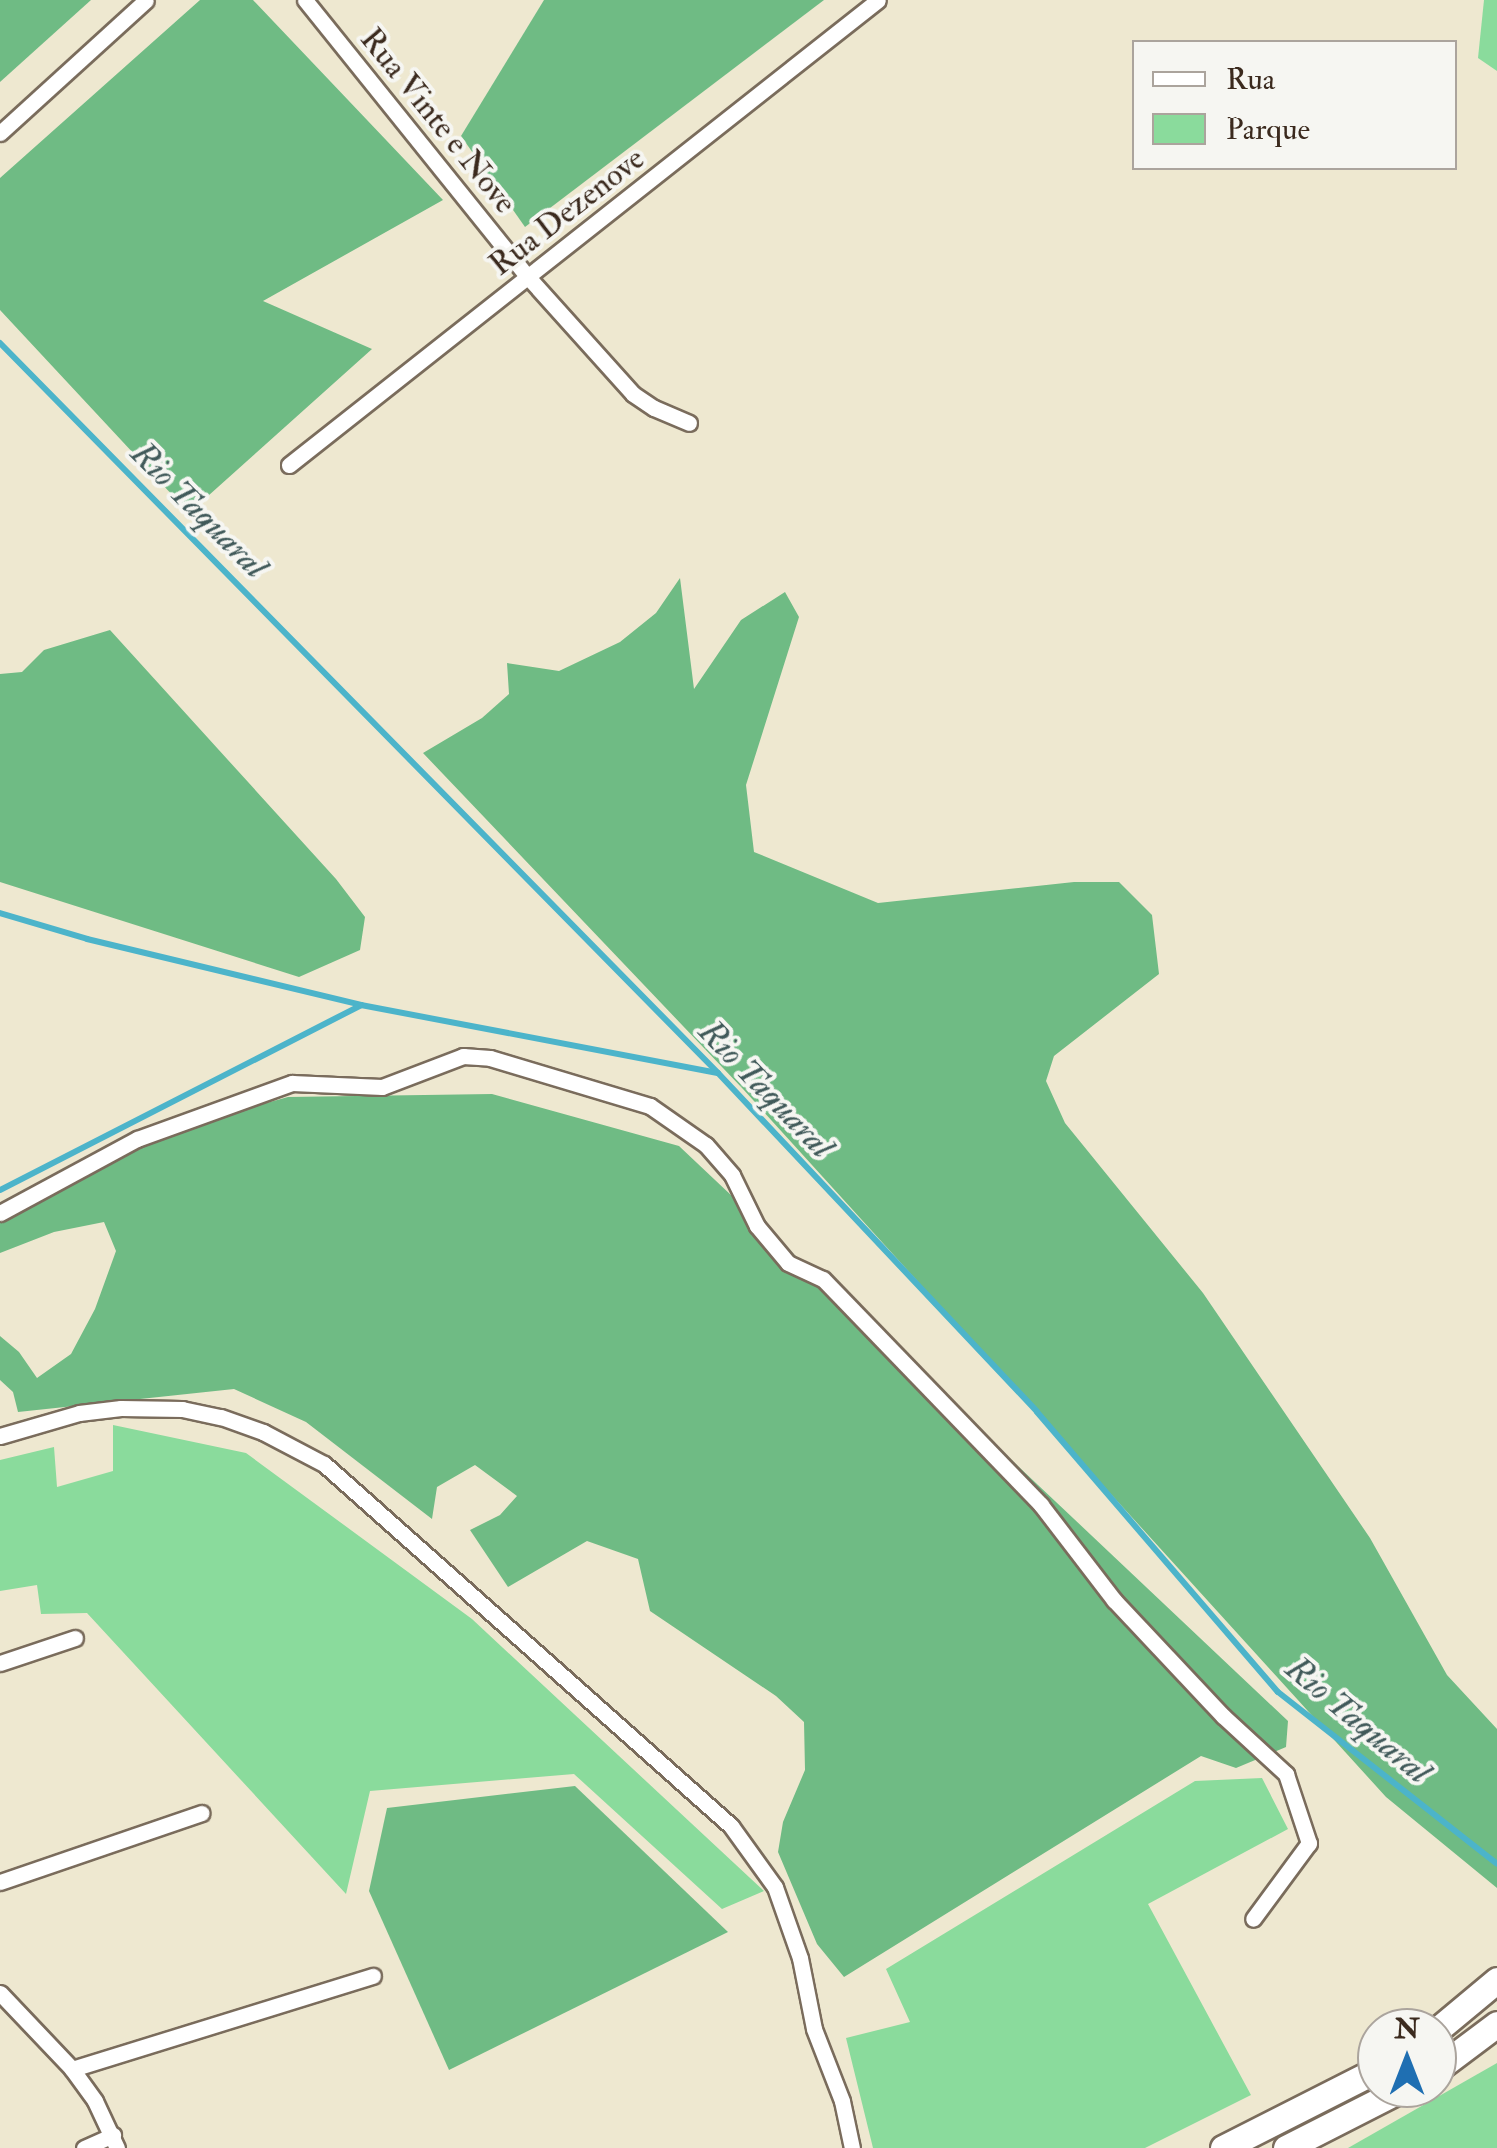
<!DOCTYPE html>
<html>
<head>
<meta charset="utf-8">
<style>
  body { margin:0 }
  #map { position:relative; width:1497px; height:2148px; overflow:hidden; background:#eee8d0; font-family:"IM FELL Double Pica",serif }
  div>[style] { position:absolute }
  .green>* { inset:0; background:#8adb9c }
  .forest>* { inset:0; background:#6fbb84 }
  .stream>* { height:6px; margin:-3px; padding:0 3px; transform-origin:3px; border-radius:3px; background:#4cb4ca }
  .roads { filter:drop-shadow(2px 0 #7a6c5c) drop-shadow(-2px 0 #7a6c5c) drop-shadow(0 2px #7a6c5c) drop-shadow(0 -2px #7a6c5c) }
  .minor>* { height:15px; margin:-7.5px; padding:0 7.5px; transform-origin:7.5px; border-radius:7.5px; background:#fff }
  .primary>* { height:25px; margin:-12.5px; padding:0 12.5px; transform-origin:12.5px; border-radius:12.5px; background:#fff }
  span { translate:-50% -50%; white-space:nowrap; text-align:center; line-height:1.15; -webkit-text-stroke:8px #f6f6f2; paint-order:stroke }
  .street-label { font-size:32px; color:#3b2a1e }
  .water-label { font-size:35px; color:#415a5a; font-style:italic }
  .legend { position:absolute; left:1132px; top:40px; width:325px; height:130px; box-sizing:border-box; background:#f6f6f2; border:2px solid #aba49d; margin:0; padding:12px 18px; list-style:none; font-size:30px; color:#3b2a1e }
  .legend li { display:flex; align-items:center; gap:20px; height:50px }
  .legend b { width:50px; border:2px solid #aba49d }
  .north { position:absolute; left:1357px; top:2008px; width:100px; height:100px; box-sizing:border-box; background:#f6f6f2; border:2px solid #aba49d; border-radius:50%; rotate:0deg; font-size:28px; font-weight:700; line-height:40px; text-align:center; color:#3b2a1e }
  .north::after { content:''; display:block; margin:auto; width:35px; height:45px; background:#1f6fb2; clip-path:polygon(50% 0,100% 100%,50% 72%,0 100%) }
</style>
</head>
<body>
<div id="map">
  <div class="green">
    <div style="clip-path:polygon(1484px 0,1497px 0,1497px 71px,1478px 58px)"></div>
    <div style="clip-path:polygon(113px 1425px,246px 1453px,472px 1619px,764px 1891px,722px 1909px,574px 1774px,370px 1791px,346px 1894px,87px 1613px,41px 1614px,37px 1585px,0 1591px,0 1460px,54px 1447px,57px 1487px,113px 1471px)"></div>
    <div style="clip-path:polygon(1262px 1778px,1288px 1829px,1148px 1904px,1251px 2095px,1145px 2148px,873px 2148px,846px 2038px,910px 2022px,886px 1969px,1195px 1781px)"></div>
    <div style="clip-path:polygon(1497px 2063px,1497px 2148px,1348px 2148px)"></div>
  </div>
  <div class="forest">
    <div style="clip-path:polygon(0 0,91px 0,0 82px)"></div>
    <div style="clip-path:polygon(200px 0,253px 0,443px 200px,263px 301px,372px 349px,189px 513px,0 310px,0 178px)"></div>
    <div style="clip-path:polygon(544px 0,824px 0,525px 227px,461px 136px)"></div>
    <div style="clip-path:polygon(680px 578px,694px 689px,741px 620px,785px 592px,799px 617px,746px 785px,754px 852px,878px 903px,1074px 882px,1119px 882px,1152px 915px,1159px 974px,1054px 1056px,1046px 1081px,1065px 1123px,1203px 1293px,1370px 1538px,1447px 1675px,1497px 1729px,1497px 1888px,1386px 1797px,743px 1089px,423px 753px,482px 718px,509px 694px,507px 663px,559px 671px,620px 642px,656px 613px)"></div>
    <div style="clip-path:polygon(110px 630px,336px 879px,365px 917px,360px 950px,299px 977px,0 882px,0 674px,22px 672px,44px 650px)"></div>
    <div style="clip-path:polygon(492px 1094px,679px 1146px,1288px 1721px,1286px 1747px,1236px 1768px,1201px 1756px,844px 1977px,817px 1944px,778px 1852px,783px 1822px,805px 1770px,804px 1722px,776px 1696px,650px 1611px,638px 1559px,587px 1541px,508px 1587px,470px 1530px,500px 1515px,517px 1496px,475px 1465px,437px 1487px,432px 1519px,306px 1422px,234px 1389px,18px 1412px,13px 1392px,0 1380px,0 1336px,19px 1352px,37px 1378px,71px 1354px,95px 1309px,116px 1251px,104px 1222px,54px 1232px,0 1253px,0 1213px,137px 1139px,288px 1097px)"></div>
    <div style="clip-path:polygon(575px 1786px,728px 1932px,449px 2070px,369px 1891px,387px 1808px)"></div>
  </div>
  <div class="stream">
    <div style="left:0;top:343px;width:1024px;rotate:45.47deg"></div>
    <div style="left:718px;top:1073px;width:465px;rotate:46.7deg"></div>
    <div style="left:1037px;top:1412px;width:369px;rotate:49.3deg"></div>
    <div style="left:1278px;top:1692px;width:278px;rotate:38.1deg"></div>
    <div style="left:0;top:913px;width:91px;rotate:16.6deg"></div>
    <div style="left:87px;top:939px;width:282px;rotate:13.5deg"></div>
    <div style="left:0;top:1190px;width:406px;rotate:-27.1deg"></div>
    <div style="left:361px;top:1005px;width:363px;rotate:10.8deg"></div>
  </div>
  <div class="roads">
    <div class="minor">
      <div style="left:305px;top:0;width:356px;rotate:51.2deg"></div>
      <div style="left:528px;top:277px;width:157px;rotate:48.1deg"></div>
      <div style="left:633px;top:394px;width:25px;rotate:34deg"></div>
      <div style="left:654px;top:408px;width:38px;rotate:23deg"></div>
      <div style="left:0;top:133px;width:197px;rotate:-42.3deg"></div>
      <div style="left:289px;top:465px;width:750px;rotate:-38.29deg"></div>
      <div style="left:0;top:1213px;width:156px;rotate:-28.4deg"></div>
      <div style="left:137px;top:1139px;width:165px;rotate:-19.9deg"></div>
      <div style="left:292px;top:1083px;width:90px;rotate:2.5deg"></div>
      <div style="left:382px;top:1087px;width:87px;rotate:-20.9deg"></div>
      <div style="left:463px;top:1056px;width:27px;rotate:4deg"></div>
      <div style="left:490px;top:1058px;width:167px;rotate:16.7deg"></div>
      <div style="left:650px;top:1106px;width:68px;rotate:34.9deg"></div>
      <div style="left:706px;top:1145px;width:40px;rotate:49deg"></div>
      <div style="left:732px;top:1175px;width:57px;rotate:63.9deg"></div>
      <div style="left:757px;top:1226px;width:48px;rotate:50deg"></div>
      <div style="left:788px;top:1263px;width:38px;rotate:25deg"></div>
      <div style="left:823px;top:1279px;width:314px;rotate:46deg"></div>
      <div style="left:1041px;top:1505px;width:120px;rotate:52.5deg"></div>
      <div style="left:1114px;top:1600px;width:159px;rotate:46.8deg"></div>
      <div style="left:1223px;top:1716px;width:86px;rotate:42.6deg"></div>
      <div style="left:1286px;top:1774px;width:73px;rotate:71.6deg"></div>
      <div style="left:1309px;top:1843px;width:94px;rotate:126.4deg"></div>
      <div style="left:0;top:1436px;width:82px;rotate:-16.2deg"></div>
      <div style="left:79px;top:1413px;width:42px;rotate:-6.8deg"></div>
      <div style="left:121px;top:1408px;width:61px;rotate:0.9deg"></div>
      <div style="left:182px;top:1409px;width:40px;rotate:12deg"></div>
      <div style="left:221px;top:1417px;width:45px;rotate:19.7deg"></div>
      <div style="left:263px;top:1432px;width:69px;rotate:27.7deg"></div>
      <div style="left:324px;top:1464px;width:545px;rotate:41.65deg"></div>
      <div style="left:731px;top:1826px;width:75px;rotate:54.2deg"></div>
      <div style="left:775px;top:1887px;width:75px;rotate:70.6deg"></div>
      <div style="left:800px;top:1958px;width:72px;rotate:78.8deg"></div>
      <div style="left:814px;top:2029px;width:77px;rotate:68.7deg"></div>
      <div style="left:842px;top:2101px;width:48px;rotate:78deg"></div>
      <div style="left:0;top:1663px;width:79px;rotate:-18.4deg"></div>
      <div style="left:0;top:1882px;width:213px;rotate:-18.9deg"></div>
      <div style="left:0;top:1993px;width:105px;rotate:46.5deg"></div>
      <div style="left:72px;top:2069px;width:39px;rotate:54deg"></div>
      <div style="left:95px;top:2101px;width:52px;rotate:64.9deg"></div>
      <div style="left:72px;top:2069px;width:315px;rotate:-17.2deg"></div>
      <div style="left:84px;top:2148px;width:32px;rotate:-24deg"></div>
    </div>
    <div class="primary">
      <div style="left:1437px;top:2030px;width:78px;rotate:-39.8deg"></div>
      <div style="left:1437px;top:2069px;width:75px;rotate:-36.9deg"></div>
      <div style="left:1223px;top:2148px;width:173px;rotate:-26.9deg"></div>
      <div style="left:1286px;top:2148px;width:132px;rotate:-27deg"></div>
    </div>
  </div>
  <div class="street-label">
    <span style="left:438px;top:121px;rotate:51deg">Rua Vinte e Nove</span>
    <span style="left:567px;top:212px;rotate:-38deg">Rua Dezenove</span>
  </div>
  <div class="water-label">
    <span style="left:199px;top:510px;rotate:45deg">Rio Taquaral</span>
    <span style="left:766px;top:1089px;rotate:46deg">Rio Taquaral</span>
    <span style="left:1358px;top:1720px;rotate:40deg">Rio Taquaral</span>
  </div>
  <ul class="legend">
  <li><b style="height:12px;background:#fff"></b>Rua</li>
  <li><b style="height:28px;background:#8adb9c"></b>Parque</li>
  </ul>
  <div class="north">N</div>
</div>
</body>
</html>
